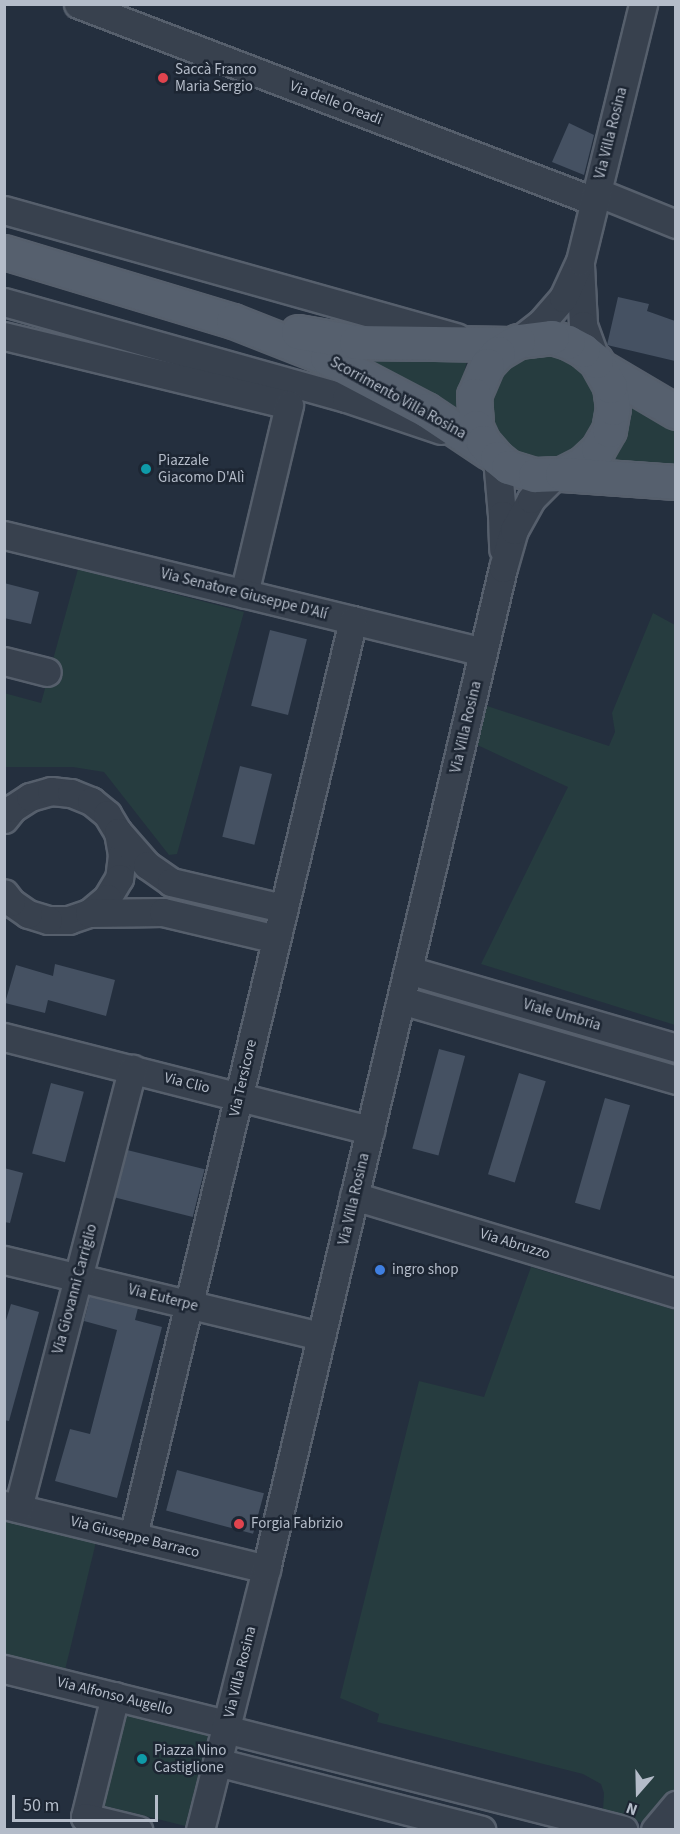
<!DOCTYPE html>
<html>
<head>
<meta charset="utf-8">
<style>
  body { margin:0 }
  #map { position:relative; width:680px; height:1834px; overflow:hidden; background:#242f3e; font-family:"Source Sans 3",sans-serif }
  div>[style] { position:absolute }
  .green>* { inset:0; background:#263c3f; transform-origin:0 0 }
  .building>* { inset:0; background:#455162; transform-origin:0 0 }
  .roads { filter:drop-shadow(2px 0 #565f6c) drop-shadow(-2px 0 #565f6c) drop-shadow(0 2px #565f6c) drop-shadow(0 -2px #565f6c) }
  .minor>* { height:27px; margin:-13.5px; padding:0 13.5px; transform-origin:13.5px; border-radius:13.5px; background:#38414e }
  .major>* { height:33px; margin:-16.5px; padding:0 16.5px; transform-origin:16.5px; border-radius:16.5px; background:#56606e }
  .dots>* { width:16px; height:16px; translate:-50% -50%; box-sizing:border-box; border:3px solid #1d2633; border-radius:50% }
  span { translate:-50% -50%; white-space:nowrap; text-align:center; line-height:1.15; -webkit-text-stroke:5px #1d2633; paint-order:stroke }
  .poi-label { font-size:15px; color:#b4bcc9 }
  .left { translate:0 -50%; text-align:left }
  .street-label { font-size:15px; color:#b4bcc9 }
  .frame { position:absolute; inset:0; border:6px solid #b4bcc9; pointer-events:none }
  .north { position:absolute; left:608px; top:1762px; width:60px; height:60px; -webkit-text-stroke:4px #1d2633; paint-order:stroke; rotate:200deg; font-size:16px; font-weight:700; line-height:24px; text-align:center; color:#b4bcc9 }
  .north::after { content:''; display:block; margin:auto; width:21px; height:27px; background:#b4bcc9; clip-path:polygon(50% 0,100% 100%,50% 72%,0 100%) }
  .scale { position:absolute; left:12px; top:1795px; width:146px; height:27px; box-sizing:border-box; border:3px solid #b4bcc9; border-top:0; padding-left:8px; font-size:18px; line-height:21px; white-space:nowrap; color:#b4bcc9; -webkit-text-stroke:4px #1d2633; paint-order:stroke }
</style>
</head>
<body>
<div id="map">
  <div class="green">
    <div style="clip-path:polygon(540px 345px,581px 359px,602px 397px,592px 440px,555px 464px,512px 457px,484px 423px,487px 380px)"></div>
    <div style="clip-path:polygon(347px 352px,451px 355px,467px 361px,457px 401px,459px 417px)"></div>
    <div style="clip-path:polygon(632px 406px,675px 428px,675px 468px,611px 460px,630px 421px)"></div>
    <div style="clip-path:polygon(78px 569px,244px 612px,177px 854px,169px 855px,104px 772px,73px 767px,5px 767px,4px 693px,41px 703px)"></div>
    <div style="clip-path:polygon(653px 613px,675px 625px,675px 1025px,481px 964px,568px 787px,473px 743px,484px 705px,609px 746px,615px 732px,612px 713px)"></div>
    <div style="clip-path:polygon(531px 1267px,675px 1310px,675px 1799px,649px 1825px,603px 1810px,604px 1793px,601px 1784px,583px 1774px,377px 1722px,379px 1714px,340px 1698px,419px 1381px,484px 1397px)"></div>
    <div style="clip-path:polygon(5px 1519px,96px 1542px,65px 1670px,5px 1655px)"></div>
    <div style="left:125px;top:1713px;width:86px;height:95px;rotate:14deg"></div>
  </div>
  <div class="building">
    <div style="clip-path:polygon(569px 123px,594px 135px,584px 175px,552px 162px)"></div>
    <div style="clip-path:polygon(618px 297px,649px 304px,647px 311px,675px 321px,675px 361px,607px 345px)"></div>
    <div style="clip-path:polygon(4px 583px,39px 592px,31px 624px,4px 618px)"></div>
    <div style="left:270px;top:630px;width:38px;height:78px;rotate:14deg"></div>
    <div style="left:240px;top:766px;width:33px;height:73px;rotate:14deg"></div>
    <div style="clip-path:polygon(55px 964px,115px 980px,106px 1016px,48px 1000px,45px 1013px,5px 1003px,16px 965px,53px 976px)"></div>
    <div style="left:439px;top:1049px;width:27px;height:103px;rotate:15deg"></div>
    <div style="left:519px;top:1073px;width:28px;height:106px;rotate:17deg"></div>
    <div style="left:51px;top:1083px;width:34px;height:73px;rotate:15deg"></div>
    <div style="left:605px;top:1098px;width:26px;height:109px;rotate:16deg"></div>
    <div style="left:127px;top:1150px;width:80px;height:49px;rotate:14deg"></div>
    <div style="clip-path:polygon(4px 1168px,23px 1173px,10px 1223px,4px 1222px)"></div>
    <div style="clip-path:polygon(90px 1297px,138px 1308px,135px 1320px,162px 1327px,117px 1498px,55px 1481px,70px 1429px,90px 1434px,117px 1330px,84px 1321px)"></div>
    <div style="clip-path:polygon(11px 1304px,39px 1312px,9px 1421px,4px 1420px,4px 1327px)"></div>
    <div style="left:177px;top:1470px;width:90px;height:42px;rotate:15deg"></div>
  </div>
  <div class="roads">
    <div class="minor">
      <div style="left:78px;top:4px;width:552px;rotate:20.9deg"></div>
      <div style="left:597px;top:192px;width:85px;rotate:22.1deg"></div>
      <div style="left:4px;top:210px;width:470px;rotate:15.7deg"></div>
      <div style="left:580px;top:265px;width:60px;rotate:87.1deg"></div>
      <div style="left:583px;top:325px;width:38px;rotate:70deg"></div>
      <div style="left:4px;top:302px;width:355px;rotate:15.7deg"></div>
      <div style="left:346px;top:398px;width:100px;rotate:18.6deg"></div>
      <div style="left:4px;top:336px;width:293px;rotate:13.6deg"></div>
      <div style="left:289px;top:405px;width:194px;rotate:103.4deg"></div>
      <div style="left:518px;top:341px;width:29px;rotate:-38deg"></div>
      <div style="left:541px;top:323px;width:33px;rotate:-49deg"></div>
      <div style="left:563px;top:298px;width:41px;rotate:-65.3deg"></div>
      <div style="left:580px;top:261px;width:265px;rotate:-76.2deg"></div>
      <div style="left:497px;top:458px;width:57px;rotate:85deg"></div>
      <div style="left:502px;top:515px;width:34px;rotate:88deg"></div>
      <div style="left:4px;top:535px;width:493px;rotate:13.7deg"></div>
      <div style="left:4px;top:661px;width:44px;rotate:14.3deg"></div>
      <div style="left:4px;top:819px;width:14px;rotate:-51deg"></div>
      <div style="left:13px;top:808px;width:20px;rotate:-33deg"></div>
      <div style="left:30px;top:797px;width:22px;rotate:-16deg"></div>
      <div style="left:51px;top:791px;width:20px;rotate:6deg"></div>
      <div style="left:71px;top:793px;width:22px;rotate:22deg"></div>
      <div style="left:91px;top:801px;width:21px;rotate:39deg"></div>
      <div style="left:107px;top:814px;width:21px;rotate:59deg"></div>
      <div style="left:118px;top:832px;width:23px;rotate:80deg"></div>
      <div style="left:122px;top:855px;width:23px;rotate:97deg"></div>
      <div style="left:119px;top:878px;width:23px;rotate:121deg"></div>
      <div style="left:107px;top:898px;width:23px;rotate:140deg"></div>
      <div style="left:89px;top:913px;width:21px;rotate:161deg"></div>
      <div style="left:69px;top:920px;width:21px;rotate:180deg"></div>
      <div style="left:48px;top:920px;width:21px;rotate:-163deg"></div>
      <div style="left:28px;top:914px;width:21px;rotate:-145deg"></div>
      <div style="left:11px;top:902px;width:11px;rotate:-128deg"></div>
      <div style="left:118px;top:832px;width:44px;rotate:48.7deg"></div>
      <div style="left:147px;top:865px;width:29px;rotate:35deg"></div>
      <div style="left:171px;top:882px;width:115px;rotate:13.1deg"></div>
      <div style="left:89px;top:913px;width:74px;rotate:-0.8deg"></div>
      <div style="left:163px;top:912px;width:116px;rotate:13.4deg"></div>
      <div style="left:408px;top:970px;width:279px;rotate:16.2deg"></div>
      <div style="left:401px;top:1000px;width:286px;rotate:16.2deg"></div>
      <div style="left:4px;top:1037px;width:378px;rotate:14.3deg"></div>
      <div style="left:354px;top:1196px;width:336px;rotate:16.8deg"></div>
      <div style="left:4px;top:1260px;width:326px;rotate:13.5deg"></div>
      <div style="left:4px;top:1505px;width:270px;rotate:13.7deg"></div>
      <div style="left:18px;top:1508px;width:454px;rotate:-75.4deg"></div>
      <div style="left:133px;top:1536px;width:942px;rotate:-76.49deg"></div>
      <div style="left:4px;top:1669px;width:229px;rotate:13.9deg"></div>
      <div style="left:115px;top:1696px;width:125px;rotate:103.9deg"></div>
      <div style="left:85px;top:1817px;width:55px;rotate:13.8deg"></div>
      <div style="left:225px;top:1729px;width:411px;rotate:14.2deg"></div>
      <div style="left:217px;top:1762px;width:273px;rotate:14.4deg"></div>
      <div style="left:200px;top:1830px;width:269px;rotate:-75.8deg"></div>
      <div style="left:266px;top:1569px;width:1029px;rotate:-76.68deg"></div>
      <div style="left:503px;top:568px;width:40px;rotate:-74deg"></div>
      <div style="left:514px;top:530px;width:35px;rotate:-61deg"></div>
      <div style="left:531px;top:499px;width:34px;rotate:-45deg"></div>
      <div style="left:655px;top:1830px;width:33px;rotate:-50deg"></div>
    </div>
    <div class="major">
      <div style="left:4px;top:252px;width:239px;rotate:16.8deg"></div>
      <div style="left:233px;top:321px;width:101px;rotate:21.5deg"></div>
      <div style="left:327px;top:358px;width:112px;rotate:27.7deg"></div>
      <div style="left:426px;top:410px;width:76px;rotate:33.7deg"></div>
      <div style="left:298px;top:332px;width:59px;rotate:9.8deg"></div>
      <div style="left:356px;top:342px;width:156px;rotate:0.7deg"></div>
      <div style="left:600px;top:367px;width:88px;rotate:30.6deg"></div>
      <div style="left:562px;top:474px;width:22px;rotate:-27deg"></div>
      <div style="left:582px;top:464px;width:22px;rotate:-43deg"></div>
      <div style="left:598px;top:449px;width:22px;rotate:-60deg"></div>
      <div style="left:609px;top:430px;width:22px;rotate:-80deg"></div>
      <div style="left:613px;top:408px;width:22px;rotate:-98deg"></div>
      <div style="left:610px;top:386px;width:29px;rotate:-119deg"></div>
      <div style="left:596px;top:361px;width:17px;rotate:-140deg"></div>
      <div style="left:583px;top:350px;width:17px;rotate:-152deg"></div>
      <div style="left:568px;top:342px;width:17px;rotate:-163deg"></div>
      <div style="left:552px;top:337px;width:34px;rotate:173deg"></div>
      <div style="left:518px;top:341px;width:23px;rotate:149deg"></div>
      <div style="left:498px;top:353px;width:16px;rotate:133deg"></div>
      <div style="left:487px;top:365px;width:33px;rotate:113deg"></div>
      <div style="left:474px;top:395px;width:32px;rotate:86deg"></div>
      <div style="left:476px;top:427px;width:17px;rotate:65deg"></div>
      <div style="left:483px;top:442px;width:21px;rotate:49deg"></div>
      <div style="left:497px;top:458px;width:14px;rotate:39deg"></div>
      <div style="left:508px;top:467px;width:28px;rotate:17deg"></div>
      <div style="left:535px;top:475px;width:27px;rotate:-2deg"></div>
      <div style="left:562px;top:474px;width:114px;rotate:4deg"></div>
    </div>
  </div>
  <div class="dots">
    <div style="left:163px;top:78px;background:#e0444e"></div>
    <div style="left:146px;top:469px;background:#0f9aa8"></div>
    <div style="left:380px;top:1270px;background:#3f7fe0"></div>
    <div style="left:239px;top:1524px;background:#e0444e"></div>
    <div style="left:142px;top:1759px;background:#0f9aa8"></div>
  </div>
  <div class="poi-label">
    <span class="left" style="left:175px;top:78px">Saccà Franco<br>Maria Sergio</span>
    <span class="left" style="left:158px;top:469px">Piazzale<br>Giacomo D'Alì</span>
    <span class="left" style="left:392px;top:1270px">ingro shop</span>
    <span class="left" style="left:251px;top:1524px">Forgia Fabrizio</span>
    <span class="left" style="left:154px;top:1759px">Piazza Nino<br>Castiglione</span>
  </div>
  <div class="street-label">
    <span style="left:336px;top:103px;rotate:21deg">Via delle Oreadi</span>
    <span style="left:611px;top:133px;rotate:-76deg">Via Villa Rosina</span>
    <span style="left:398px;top:398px;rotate:29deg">Scorrimento Villa Rosina</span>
    <span style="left:244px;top:594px;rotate:14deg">Via Senatore Giuseppe D'Alí</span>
    <span style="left:466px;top:727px;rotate:-77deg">Via Villa Rosina</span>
    <span style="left:562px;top:1015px;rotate:16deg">Viale Umbria</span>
    <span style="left:243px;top:1078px;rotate:-77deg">Via Tersicore</span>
    <span style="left:187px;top:1083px;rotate:14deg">Via Clio</span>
    <span style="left:354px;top:1199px;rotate:-77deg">Via Villa Rosina</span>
    <span style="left:515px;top:1244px;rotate:17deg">Via Abruzzo</span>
    <span style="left:75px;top:1289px;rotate:-75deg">Via Giovanni Carriglio</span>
    <span style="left:163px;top:1298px;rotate:14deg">Via Euterpe</span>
    <span style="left:135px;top:1537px;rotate:14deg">Via Giuseppe Barraco</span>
    <span style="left:240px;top:1672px;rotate:-76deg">Via Villa Rosina</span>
    <span style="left:115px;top:1696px;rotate:14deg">Via Alfonso Augello</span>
  </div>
  <div class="frame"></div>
  <div class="north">N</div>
  <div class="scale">50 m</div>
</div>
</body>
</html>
